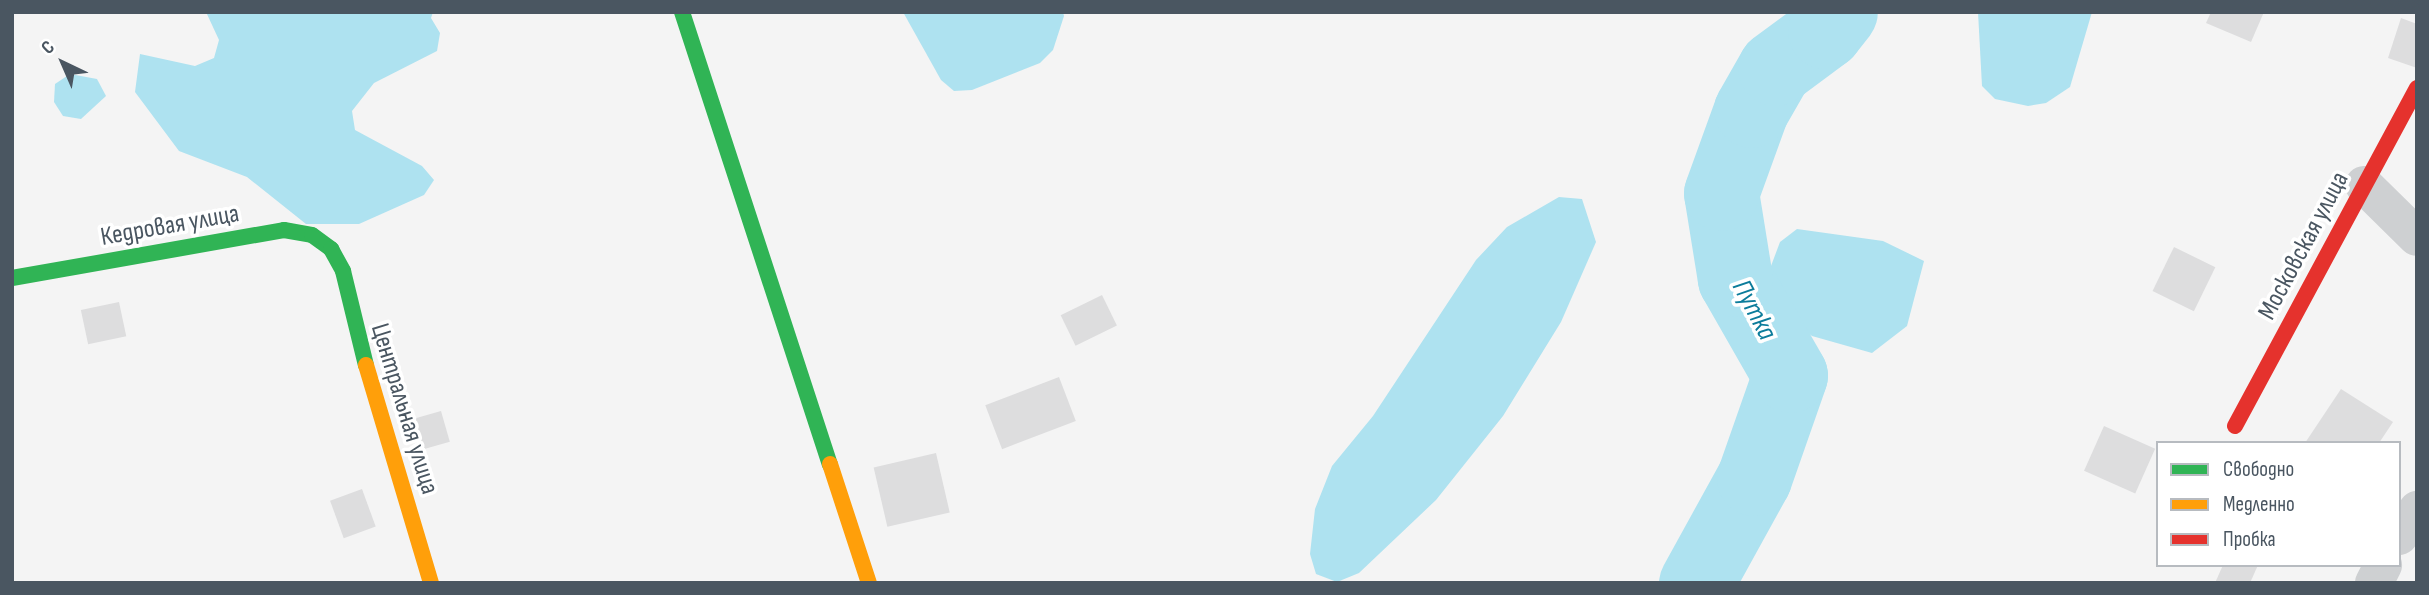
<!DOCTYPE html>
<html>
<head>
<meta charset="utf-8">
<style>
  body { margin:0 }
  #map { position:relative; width:2429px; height:595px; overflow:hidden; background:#f4f4f4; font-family:"Sofia Sans Condensed",sans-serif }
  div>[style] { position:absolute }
  .water>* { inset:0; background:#aee2f0 }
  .river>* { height:75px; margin:-37.5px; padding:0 37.5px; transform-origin:37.5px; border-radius:37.5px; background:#aee2f0 }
  .building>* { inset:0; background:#ddddde; transform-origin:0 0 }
  .street>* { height:38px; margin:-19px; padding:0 19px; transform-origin:19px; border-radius:19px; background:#ced0d2 }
  .fast>* { height:16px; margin:-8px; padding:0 8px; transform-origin:8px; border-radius:8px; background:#30b455 }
  .slow>* { height:16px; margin:-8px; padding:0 8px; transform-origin:8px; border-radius:8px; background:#ff9f0a }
  .jam>* { height:16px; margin:-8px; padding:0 8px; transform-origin:8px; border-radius:8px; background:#e5322d }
  span { translate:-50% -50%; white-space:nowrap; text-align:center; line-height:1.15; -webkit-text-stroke:7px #fff; paint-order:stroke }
  .street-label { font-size:26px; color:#4a5661 }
  .water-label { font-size:28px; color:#0c7c9b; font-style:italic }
  .frame { position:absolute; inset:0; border:14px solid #4a5661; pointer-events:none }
  .legend { position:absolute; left:2156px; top:441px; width:245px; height:126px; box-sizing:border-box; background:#fff; border:2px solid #b7bbc0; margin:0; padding:9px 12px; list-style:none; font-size:21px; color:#4a5661 }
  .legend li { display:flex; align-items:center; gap:14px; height:35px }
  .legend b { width:35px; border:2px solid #b7bbc0 }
  .north { position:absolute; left:28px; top:28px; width:70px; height:70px; -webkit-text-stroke:5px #fff; paint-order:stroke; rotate:316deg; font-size:19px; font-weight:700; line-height:28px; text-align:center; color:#4a5661 }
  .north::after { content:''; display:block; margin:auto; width:24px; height:32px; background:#4a5661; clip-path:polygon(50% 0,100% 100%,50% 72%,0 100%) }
</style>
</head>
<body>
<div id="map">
  <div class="water">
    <div style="clip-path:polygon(206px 12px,433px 12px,431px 18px,440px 33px,437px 51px,374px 83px,352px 111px,355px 130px,422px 166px,434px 180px,424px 195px,359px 224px,306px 224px,247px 177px,179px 151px,135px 92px,140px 54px,195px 66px,214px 58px,219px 40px)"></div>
    <div style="clip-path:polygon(903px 12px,1063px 12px,1064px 16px,1053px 50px,1040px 63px,972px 90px,954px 91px,941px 80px)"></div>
    <div style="clip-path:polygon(1978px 12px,2092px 12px,2070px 87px,2046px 103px,2028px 106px,1995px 99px,1982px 86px)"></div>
    <div style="clip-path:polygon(70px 74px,97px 79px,106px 96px,81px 119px,63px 116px,54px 102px,55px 84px)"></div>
    <div style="clip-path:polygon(1559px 197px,1582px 199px,1596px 242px,1561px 322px,1503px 416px,1436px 500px,1359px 573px,1337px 582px,1316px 574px,1310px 554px,1315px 509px,1332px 466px,1373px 416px,1476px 260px,1507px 227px)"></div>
    <div style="clip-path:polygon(1797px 229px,1883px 241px,1924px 261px,1907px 326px,1872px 353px,1812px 336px,1795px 323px,1770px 288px,1771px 266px,1780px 242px)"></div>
  </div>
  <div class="river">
    <div style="left:1696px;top:583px;width:120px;rotate:-61.1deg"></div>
    <div style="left:1754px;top:478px;width:109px;rotate:-70.7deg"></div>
    <div style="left:1790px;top:375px;width:111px;rotate:-119.8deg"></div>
    <div style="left:1735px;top:279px;width:87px;rotate:-99.2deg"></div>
    <div style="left:1721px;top:193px;width:88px;rotate:-70.1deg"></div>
    <div style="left:1751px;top:110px;width:48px;rotate:-60.3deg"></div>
    <div style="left:1775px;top:68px;width:62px;rotate:-36.5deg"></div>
    <div style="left:1825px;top:31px;width:24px;rotate:-52deg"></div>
  </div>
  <div class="building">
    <div style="clip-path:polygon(2211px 12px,2264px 12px,2251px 42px,2206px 23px)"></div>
    <div style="clip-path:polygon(2401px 18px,2417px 24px,2417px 68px,2388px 58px)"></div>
    <div style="left:2174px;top:247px;width:46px;height:49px;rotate:26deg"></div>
    <div style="left:1102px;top:295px;width:34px;height:46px;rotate:64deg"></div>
    <div style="left:119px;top:302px;width:35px;height:39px;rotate:78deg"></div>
    <div style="left:1059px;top:377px;width:47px;height:79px;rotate:69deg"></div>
    <div style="clip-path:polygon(2341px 389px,2393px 422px,2379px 443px,2305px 443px)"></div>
    <div style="left:441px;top:411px;width:32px;height:32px;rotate:74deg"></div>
    <div style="left:2104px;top:426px;width:56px;height:49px;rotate:24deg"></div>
    <div style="left:936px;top:453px;width:61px;height:64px;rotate:77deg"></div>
    <div style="left:362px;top:489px;width:40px;height:34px;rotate:70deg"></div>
    <div style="clip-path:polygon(2223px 565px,2258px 565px,2250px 583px,2215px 583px)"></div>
  </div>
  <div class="street">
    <div style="left:2364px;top:185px;width:74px;rotate:44.5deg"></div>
    <div style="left:2399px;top:536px;width:32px;rotate:-55deg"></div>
    <div style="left:2374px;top:583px;width:20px;rotate:-63deg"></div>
  </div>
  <div class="fast">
    <div style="left:682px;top:12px;width:476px;rotate:71.9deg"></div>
    <div style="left:12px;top:278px;width:276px;rotate:-10deg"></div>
    <div style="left:284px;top:230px;width:28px;rotate:10deg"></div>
    <div style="left:312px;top:235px;width:24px;rotate:36deg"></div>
    <div style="left:331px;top:249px;width:25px;rotate:61deg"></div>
    <div style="left:343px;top:271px;width:97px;rotate:76.3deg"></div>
  </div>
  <div class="slow">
    <div style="left:366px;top:365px;width:227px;rotate:73.4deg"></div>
    <div style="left:830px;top:464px;width:125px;rotate:71.9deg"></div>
  </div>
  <div class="jam">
    <div style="left:2235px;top:426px;width:384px;rotate:-61.7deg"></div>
  </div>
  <div class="street-label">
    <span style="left:170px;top:226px;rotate:-10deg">Кедровая улица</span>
    <span style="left:2304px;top:246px;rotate:-62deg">Московская улица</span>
    <span style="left:404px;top:409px;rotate:73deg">Центральная улица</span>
  </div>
  <div class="water-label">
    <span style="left:1754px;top:310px;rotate:62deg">Путка</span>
  </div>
  <div class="frame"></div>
  <ul class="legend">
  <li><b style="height:9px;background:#30b455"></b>Свободно</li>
  <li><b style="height:9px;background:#ff9f0a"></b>Медленно</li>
  <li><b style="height:9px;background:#e5322d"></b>Пробка</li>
  </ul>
  <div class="north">С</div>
</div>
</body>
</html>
